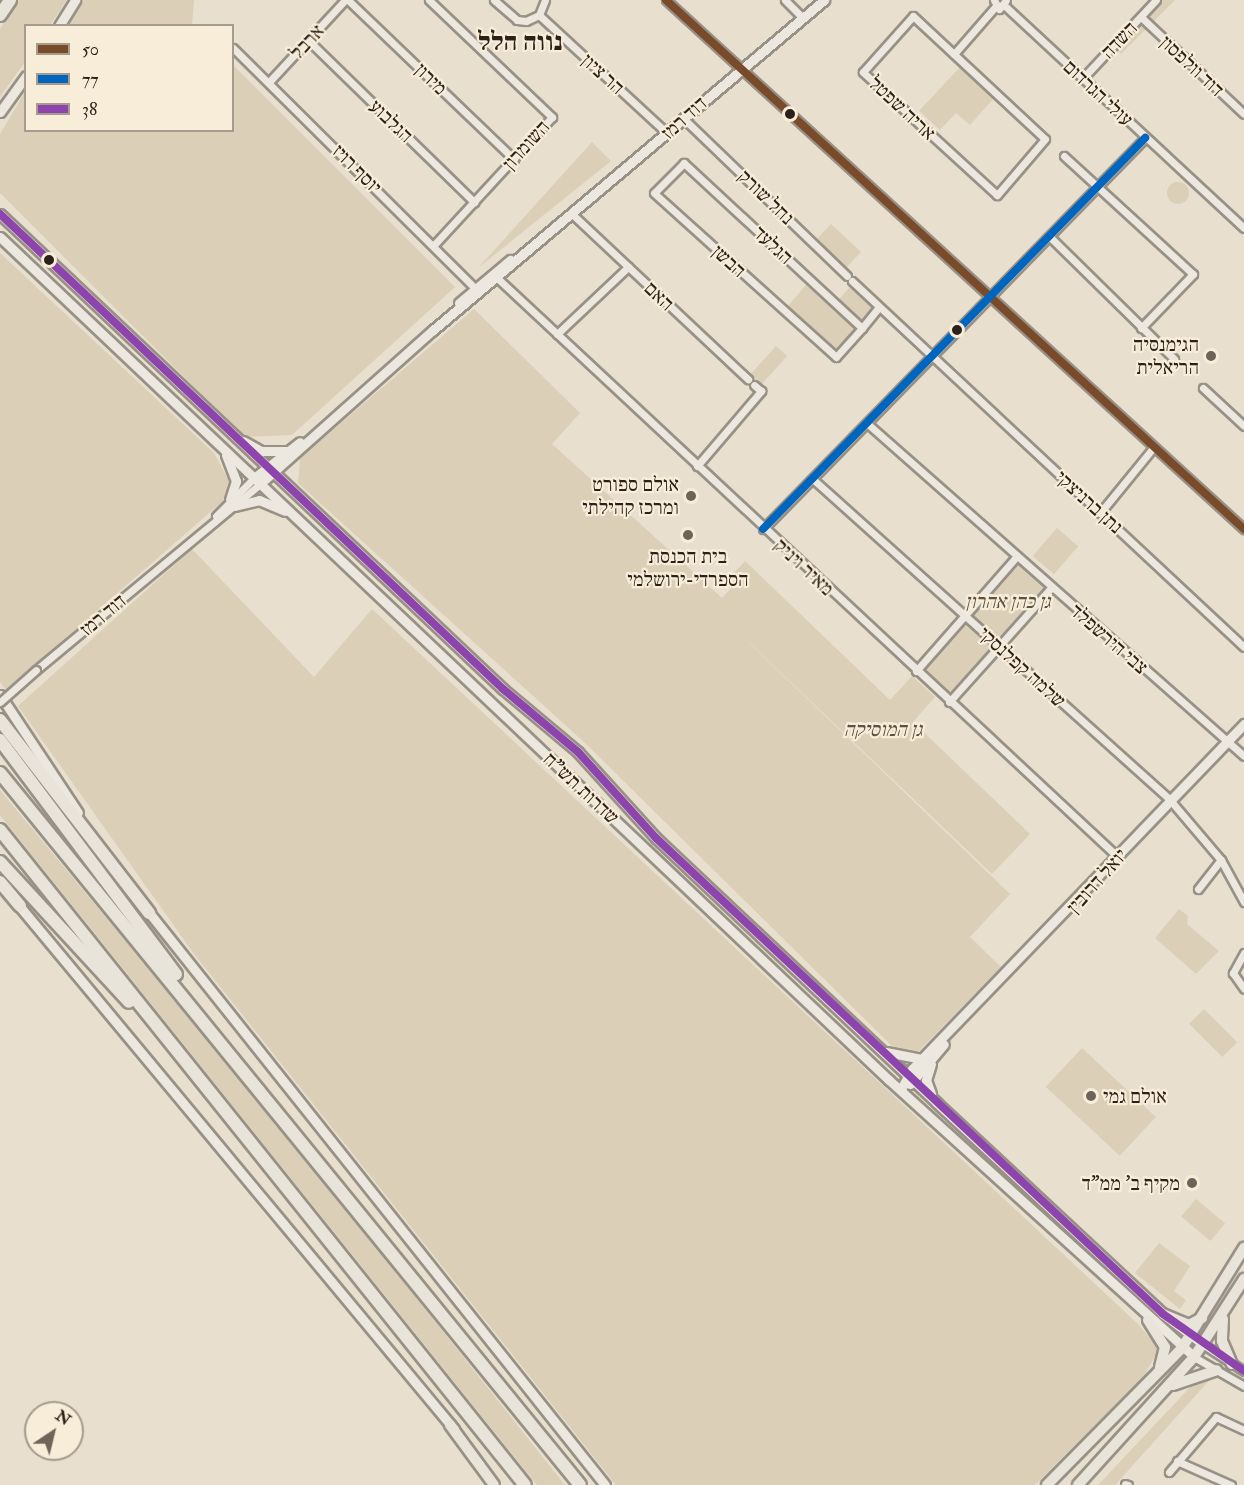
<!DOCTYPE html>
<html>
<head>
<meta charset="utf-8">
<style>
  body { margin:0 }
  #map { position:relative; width:1244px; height:1485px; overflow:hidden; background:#e8dfce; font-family:"IM FELL Double Pica","Frank Ruhl Libre",serif }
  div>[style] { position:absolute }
  .green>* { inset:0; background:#dbcfb8; transform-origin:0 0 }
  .round { border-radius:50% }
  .roads { filter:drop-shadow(2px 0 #989186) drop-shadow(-2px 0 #989186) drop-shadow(0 2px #989186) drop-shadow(0 -2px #989186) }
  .street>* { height:7px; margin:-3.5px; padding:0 3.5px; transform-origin:3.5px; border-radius:3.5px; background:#ece8df }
  .secondary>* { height:9px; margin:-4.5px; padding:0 4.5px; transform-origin:4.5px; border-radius:4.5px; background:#ece8df }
  .primary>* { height:10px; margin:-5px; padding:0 5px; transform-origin:5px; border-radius:5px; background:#e9e4da }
  .highway>* { height:12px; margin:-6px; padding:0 6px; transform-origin:6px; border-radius:6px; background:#e9e4da }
  .bridges { filter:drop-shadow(2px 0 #989186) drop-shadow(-2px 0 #989186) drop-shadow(0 2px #989186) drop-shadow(0 -2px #989186) }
  .street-bridge>* { height:7px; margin:-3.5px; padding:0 3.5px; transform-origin:3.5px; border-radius:3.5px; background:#ece8df }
  .bus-1>* { height:8px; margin:-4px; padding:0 4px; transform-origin:4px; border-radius:4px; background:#7a4b2a }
  .bus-2>* { height:8px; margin:-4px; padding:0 4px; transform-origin:4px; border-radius:4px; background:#0065bd }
  .bus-3>* { height:8px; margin:-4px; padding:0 4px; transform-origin:4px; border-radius:4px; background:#8e44ad }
  .dots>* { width:16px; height:16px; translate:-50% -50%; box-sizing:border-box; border:3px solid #f7edd8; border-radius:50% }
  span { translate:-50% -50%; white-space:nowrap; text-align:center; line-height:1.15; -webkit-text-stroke:4.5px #f7edd8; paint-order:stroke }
  .street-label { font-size:20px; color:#2c2119 }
  .poi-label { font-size:20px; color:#2c2119 }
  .right { translate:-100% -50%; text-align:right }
  .left { translate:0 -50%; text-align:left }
  .park-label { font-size:20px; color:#5d5143; font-style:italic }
  .district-label { font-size:26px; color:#2c2119; font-weight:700 }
  .legend { position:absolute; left:24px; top:24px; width:210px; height:108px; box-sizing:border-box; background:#f7edd8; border:2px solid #a69b8c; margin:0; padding:8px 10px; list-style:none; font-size:18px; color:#2c2119 }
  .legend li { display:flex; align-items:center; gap:12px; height:30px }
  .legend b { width:30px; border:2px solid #a69b8c }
  .north { position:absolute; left:24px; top:1401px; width:60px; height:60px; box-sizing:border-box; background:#f7edd8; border:2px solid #a69b8c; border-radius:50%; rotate:35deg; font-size:16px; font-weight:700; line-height:24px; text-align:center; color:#2c2119 }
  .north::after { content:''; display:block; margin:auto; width:21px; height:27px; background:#6e6458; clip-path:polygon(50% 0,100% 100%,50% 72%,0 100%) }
</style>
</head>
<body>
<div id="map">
  <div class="green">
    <div style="clip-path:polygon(19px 0,67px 0,50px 25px,26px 26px,25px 62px,0 97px,0 29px)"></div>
    <div style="clip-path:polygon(84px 0,194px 0,192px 25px,68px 25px)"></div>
    <div style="clip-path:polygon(1162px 0,1175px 0,1121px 54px,1116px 48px)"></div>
    <div style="clip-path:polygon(233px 65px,455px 287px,292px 435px,244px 437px,0 193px,0 134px,25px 92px,26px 130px,232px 130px)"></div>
    <div style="clip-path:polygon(960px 67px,994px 98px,970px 125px,956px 113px,940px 130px,919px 111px)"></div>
    <div style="clip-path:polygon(592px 142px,611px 161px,478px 268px)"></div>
    <div class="round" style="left:1167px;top:182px;width:22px;height:22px"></div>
    <div style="left:831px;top:224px;width:41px;height:21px;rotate:43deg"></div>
    <div style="clip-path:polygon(0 253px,214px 453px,230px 483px,223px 501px,6px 690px,0 682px)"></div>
    <div style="left:806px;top:285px;width:65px;height:29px;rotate:41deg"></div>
    <div style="left:850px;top:287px;width:31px;height:18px;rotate:42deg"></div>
    <div style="clip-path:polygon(474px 309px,580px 413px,552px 444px,722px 598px,739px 580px,733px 574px,745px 561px,890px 700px,912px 676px,935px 697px,913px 722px,1030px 834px,992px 874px,712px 607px,1010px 894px,970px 937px,1001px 967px,913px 1057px,891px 1045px,584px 742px,298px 483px,300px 458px)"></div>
    <div style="left:776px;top:346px;width:15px;height:40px;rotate:42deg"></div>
    <div style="left:1057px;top:528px;width:28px;height:37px;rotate:41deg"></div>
    <div style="clip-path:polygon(192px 549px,314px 677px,372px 609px,1138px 1324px,1159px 1349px,1144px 1376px,1035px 1485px,616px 1485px,194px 954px,18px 706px)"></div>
    <div style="left:1015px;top:561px;width:41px;height:69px;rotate:41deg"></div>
    <div style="left:966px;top:620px;width:39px;height:68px;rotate:42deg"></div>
    <div style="clip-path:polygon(0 790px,289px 1138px,565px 1485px,537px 1485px,0 815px)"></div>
    <div style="clip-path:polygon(1179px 909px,1188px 916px,1187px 924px,1219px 951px,1196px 974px,1155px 938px)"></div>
    <div style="left:1204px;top:1009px;width:47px;height:21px;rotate:45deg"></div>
    <div style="left:1082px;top:1048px;width:101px;height:53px;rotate:43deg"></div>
    <div style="left:1196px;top:1199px;width:38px;height:23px;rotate:40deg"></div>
    <div style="clip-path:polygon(1159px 1243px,1190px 1266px,1174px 1291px,1186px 1300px,1180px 1309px,1135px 1273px)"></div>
    <div style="clip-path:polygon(1215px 1374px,1115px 1485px,1098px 1485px,1195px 1382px)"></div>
  </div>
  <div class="roads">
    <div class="street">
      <div style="left:348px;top:0;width:230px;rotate:43.8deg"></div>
      <div style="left:429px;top:0;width:170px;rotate:43.6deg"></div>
      <div style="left:552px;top:117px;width:174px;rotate:132.7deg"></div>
      <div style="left:494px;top:0;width:30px;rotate:41deg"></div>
      <div style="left:517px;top:20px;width:9px;rotate:6deg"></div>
      <div style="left:526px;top:21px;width:14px;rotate:-25deg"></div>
      <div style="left:539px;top:15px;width:16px;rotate:-68deg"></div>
      <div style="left:666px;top:0;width:784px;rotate:42.47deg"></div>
      <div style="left:785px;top:0;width:25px;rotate:45deg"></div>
      <div style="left:994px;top:0;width:10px;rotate:61deg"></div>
      <div style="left:999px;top:9px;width:11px;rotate:-52deg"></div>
      <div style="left:1005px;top:6px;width:326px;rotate:42.9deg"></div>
      <div style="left:539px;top:15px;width:174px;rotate:42.7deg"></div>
      <div style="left:913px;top:16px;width:180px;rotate:43deg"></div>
      <div style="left:1045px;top:139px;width:74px;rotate:130.6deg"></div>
      <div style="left:997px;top:195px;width:182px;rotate:-137.5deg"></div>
      <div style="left:863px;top:72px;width:75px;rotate:-48.2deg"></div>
      <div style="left:1141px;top:17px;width:141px;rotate:43.3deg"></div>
      <div style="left:309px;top:41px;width:231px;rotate:44.3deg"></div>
      <div style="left:233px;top:48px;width:345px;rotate:44.8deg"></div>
      <div style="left:954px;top:54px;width:62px;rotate:-48.9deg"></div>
      <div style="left:1082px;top:79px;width:108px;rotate:-46.9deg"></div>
      <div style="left:269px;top:82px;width:112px;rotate:-47.2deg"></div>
      <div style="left:684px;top:119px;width:226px;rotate:43.9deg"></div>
      <div style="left:1064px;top:156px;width:175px;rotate:42.5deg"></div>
      <div style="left:1193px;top:274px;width:75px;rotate:133.9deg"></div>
      <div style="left:571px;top:213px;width:243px;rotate:43.2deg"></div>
      <div style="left:1050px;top:237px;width:174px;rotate:44.5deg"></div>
      <div style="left:494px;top:275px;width:853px;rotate:43.01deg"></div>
      <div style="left:852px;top:281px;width:536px;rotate:43.04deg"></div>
      <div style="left:862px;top:328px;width:243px;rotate:-137.2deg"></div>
      <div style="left:684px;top:163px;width:42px;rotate:135deg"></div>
      <div style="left:654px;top:193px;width:245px;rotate:42deg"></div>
      <div style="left:836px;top:357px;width:39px;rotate:-48deg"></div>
      <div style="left:862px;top:328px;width:27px;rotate:-51deg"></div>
      <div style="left:557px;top:334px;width:98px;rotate:-43.3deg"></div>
      <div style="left:1203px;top:388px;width:56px;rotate:42.8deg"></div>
      <div style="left:869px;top:425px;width:500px;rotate:41.43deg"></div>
      <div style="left:697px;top:466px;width:99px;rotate:-49.5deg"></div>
      <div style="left:761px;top:391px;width:9px;rotate:-139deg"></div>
      <div style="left:815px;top:481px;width:477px;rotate:41.9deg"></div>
      <div style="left:1170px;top:800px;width:79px;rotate:49.6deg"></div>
      <div style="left:1221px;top:860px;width:48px;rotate:61.3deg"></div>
      <div style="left:1100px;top:513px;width:84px;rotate:-50.8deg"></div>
      <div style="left:216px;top:516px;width:54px;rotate:-45deg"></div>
      <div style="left:763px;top:529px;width:547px;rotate:-45.67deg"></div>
      <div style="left:36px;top:670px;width:293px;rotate:-39.7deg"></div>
      <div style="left:916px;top:671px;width:152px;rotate:-48.7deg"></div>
      <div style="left:949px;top:702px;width:153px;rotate:-48.2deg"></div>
      <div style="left:1198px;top:889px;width:37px;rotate:-52deg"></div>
      <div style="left:1244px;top:953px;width:23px;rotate:119deg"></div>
      <div style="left:1233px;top:973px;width:19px;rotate:55deg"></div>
      <div style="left:1204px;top:1345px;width:48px;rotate:33deg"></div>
      <div style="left:1194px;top:1357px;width:58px;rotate:30.1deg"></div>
      <div style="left:1177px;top:1461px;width:59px;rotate:24deg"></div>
      <div style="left:1169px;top:1472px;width:72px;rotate:-49.5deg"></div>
      <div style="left:1216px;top:1417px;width:31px;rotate:25deg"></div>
      <div style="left:1125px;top:1484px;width:3px;rotate:18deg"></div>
    </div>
    <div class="secondary">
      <div style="left:59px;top:26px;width:31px;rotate:-58deg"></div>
      <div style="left:0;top:112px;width:44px;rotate:-54.2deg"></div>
      <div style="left:0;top:214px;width:692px;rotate:43.36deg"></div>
      <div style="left:503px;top:689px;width:98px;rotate:40deg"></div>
      <div style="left:578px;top:752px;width:116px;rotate:47.8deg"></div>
      <div style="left:656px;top:838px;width:386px;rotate:43.3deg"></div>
      <div style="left:937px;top:1103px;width:309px;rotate:43deg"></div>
      <div style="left:1163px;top:1314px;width:51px;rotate:37.1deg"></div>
      <div style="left:0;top:237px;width:1225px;rotate:43.48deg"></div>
      <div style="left:889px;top:1080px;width:412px;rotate:42.2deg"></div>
      <div style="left:459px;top:303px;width:67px;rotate:-40.1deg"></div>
      <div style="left:243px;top:441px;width:21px;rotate:29deg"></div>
      <div style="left:261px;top:451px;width:25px"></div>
      <div style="left:226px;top:455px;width:28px;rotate:69deg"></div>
      <div style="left:236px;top:481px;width:19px;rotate:108deg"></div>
      <div style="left:254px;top:478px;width:58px;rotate:-38deg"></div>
      <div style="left:261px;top:483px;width:230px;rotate:-41.7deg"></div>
      <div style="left:433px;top:330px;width:512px;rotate:-40.16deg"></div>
      <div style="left:234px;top:506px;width:26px;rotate:-13deg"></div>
      <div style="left:259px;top:500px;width:28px;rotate:23deg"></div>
      <div style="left:0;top:695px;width:141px;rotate:56.5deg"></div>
      <div style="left:16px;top:902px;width:685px;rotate:50.27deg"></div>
      <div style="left:147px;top:910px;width:735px;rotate:51.46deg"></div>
      <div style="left:886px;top:1052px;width:36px;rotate:11deg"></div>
      <div style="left:931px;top:1064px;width:17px;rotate:107deg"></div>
      <div style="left:926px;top:1080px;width:15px;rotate:70deg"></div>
      <div style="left:910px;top:1084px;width:52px;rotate:-49.6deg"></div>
      <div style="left:901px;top:1089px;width:23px;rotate:-61deg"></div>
      <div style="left:912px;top:1069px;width:479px;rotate:-46.1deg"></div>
    </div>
    <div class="primary">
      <div style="left:1163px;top:1314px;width:28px;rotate:23deg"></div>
      <div style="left:1189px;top:1325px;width:15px;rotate:-28deg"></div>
      <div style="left:1223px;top:1319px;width:22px;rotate:93deg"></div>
      <div style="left:1222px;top:1341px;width:25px;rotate:67deg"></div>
      <div style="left:1148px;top:1320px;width:32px;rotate:58deg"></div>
      <div style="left:1165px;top:1347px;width:21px;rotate:104deg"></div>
      <div style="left:1173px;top:1385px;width:46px;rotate:-18.8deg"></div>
      <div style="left:450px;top:1425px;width:74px;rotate:53.7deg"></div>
      <div style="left:1047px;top:1485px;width:192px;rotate:-45.4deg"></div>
      <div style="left:1182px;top:1348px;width:118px;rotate:-58.2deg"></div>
      <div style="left:1078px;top:1485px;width:173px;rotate:-47.8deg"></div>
      <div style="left:1194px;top:1357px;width:93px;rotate:-57.3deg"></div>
    </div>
    <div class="highway">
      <div style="left:0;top:15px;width:18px;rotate:-56deg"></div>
      <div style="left:0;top:720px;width:244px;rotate:52.3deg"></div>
      <div style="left:0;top:740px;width:293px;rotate:53.1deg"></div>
      <div style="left:0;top:773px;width:918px;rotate:50.83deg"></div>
      <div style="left:0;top:830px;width:839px;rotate:51.29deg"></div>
      <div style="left:0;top:862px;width:190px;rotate:47.3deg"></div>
      <div style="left:0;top:882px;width:31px;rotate:50deg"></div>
    </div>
  </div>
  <div class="bridges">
    <div class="street-bridge">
      <div style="left:0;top:702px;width:48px;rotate:-41.6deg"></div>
    </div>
  </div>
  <div class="bus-1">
    <div style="left:666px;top:0;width:784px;rotate:42.47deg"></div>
  </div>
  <div class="bus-2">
    <div style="left:763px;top:529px;width:547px;rotate:-45.67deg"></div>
  </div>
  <div class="bus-3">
    <div style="left:0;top:214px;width:692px;rotate:43.36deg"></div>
    <div style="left:503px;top:689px;width:98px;rotate:40deg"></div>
    <div style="left:578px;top:752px;width:116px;rotate:47.8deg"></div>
    <div style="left:656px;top:838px;width:695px;rotate:43.19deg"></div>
    <div style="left:1163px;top:1314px;width:99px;rotate:35.1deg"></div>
  </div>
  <div class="dots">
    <div style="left:790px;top:114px;background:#2c2119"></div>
    <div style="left:49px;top:260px;background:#2c2119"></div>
    <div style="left:957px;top:330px;background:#2c2119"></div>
    <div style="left:1211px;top:356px;background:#6e6458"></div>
    <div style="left:691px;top:496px;background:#6e6458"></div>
    <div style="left:688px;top:535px;background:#6e6458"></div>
    <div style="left:1091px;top:1096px;background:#6e6458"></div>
    <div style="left:1192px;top:1183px;background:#6e6458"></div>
  </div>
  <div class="street-label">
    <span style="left:1119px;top:40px;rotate:-46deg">השדה</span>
    <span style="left:307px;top:42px;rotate:-47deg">ארבל</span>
    <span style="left:1192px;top:66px;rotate:43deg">דוד וולפסון</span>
    <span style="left:603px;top:74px;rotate:42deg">הר ציון</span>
    <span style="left:431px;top:79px;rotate:44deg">מירון</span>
    <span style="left:1098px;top:93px;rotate:43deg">עולי הגרדום</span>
    <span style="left:902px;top:108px;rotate:43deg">אריה שפטל</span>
    <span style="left:684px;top:118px;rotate:-42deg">דוד רמז</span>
    <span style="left:391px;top:121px;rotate:44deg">הגלבוע</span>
    <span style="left:526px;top:145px;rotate:-48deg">השומרון</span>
    <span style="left:357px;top:169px;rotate:45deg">יוסף רויז</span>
    <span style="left:766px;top:197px;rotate:44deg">נחל שורק</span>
    <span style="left:773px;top:245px;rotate:43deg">הגלעד</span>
    <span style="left:729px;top:261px;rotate:42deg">הבשן</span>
    <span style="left:659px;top:296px;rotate:43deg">האם</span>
    <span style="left:1089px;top:502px;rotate:42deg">נתן ברניצקי</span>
    <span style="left:804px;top:567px;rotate:43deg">מאיר ויניק</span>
    <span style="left:103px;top:615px;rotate:-40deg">דוד רמז</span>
    <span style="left:1109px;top:639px;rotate:41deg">צבי הירשפלד</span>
    <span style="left:1022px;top:667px;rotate:42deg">שלמה קפלנסקי</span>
    <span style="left:581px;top:788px;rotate:43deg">שדרות תש"ח</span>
    <span style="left:1097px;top:881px;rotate:-48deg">יואל דרובין</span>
  </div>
  <div class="poi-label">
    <span class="right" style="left:1199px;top:356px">הגימנסיה<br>הריאלית</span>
    <span class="right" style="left:679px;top:496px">אולם ספורט<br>ומרכז קהילתי</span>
    <span style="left:688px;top:568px">בית הכנסת<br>הספרדי-ירושלמי</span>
    <span class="left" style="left:1103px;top:1096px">אולם גמי</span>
    <span class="right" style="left:1180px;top:1183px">מקיף ב' ממ"ד</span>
  </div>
  <div class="park-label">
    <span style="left:1008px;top:601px">גן כהן אהרון</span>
    <span style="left:883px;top:729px">גן המוסיקה</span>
  </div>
  <div class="district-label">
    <span style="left:520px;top:43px">נווה הלל</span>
  </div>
  <ul class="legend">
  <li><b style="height:8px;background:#7a4b2a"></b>50</li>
  <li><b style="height:8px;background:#0065bd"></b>77</li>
  <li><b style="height:8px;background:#8e44ad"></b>38</li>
  </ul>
  <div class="north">N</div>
</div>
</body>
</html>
